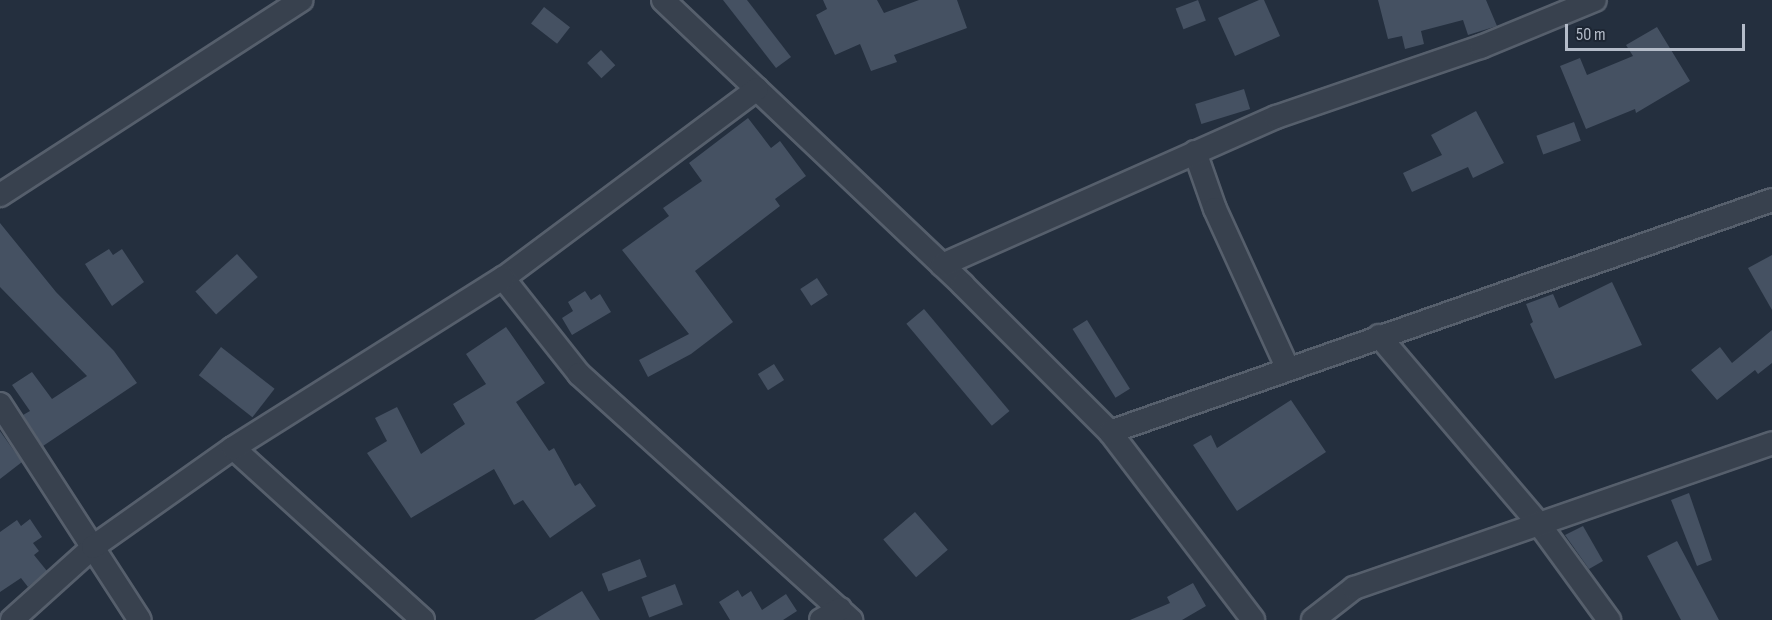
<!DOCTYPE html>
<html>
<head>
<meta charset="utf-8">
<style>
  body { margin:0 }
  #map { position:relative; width:1772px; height:620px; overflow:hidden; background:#242f3e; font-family:"Sofia Sans Condensed",sans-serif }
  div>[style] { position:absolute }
  .building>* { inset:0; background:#455162; transform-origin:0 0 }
  .roads { filter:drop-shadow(2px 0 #565f6c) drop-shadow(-2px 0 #565f6c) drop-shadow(0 2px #565f6c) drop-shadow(0 -2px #565f6c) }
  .minor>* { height:22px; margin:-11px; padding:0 11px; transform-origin:11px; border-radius:11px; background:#38414e }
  span { translate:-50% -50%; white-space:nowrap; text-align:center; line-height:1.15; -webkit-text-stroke:4.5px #1d2633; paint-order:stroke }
  .scale { position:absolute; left:1565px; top:24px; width:180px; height:27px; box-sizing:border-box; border:3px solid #b4bcc9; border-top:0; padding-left:8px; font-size:18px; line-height:21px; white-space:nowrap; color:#b4bcc9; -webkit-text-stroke:4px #1d2633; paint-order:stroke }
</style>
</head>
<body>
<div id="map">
  <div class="building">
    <div style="clip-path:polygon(723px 0,747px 0,791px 57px,776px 68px)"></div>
    <div style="clip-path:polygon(823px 0,877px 0,884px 13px,919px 0,957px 0,967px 28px,894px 55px,897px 62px,871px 71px,860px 44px,835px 55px,816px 15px,827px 9px)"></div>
    <div style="left:1198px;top:0;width:22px;height:24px;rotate:69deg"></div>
    <div style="clip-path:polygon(1259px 0,1264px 0,1280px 36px,1235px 56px,1218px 18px)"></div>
    <div style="clip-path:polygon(1378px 0,1486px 0,1497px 26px,1468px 35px,1463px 20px,1421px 31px,1424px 44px,1405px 49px,1402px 36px,1388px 39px)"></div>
    <div style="left:544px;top:7px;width:33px;height:21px;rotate:38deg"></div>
    <div style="clip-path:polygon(1657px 27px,1690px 81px,1636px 113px,1635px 109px,1586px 129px,1560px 66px,1580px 58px,1587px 75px,1633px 56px,1626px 45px)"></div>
    <div style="left:601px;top:50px;width:21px;height:19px;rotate:47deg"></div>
    <div style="left:1244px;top:89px;width:21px;height:51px;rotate:73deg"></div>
    <div style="clip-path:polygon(1476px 111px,1504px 163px,1473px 178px,1468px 167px,1412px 192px,1403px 173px,1442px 155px,1431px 135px)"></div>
    <div style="clip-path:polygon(748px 118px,771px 148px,780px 141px,806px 176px,775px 199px,780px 206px,695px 271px,733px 322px,691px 354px,648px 377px,639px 360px,689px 334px,622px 250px,669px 216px,663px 208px,702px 181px,689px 163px)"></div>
    <div style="left:1574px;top:122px;width:20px;height:40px;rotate:70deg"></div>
    <div style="clip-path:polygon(0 223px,56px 292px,114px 351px,137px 383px,43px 446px,23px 415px,30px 411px,12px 385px,32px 372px,52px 399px,87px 376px,0 287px)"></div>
    <div style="clip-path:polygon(109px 249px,113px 255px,122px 249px,144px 282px,112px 306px,85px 264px)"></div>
    <div style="left:237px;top:254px;width:31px;height:56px;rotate:48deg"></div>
    <div style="clip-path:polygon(1772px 255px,1772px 310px,1748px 268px)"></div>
    <div style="left:817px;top:278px;width:20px;height:20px;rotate:57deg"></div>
    <div style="clip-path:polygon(1612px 282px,1642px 345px,1555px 379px,1530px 324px,1533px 322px,1526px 304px,1553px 294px,1559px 308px)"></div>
    <div style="clip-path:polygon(585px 291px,591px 300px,600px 294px,611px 312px,572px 335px,562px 318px,573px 311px,568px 302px)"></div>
    <div style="left:924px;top:309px;width:133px;height:23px;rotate:50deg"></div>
    <div style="left:1087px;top:320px;width:81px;height:17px;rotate:58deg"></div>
    <div style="clip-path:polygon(506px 327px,545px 383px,516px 402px,549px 451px,554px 448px,575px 486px,580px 483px,596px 506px,550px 538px,523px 500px,514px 505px,494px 469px,411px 518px,367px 453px,387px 441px,375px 418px,397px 407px,421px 454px,465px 424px,453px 404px,486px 384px,466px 354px)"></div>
    <div style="clip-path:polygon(1772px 330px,1772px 363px,1758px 374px,1755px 370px,1717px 400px,1691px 370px,1720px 347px,1732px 363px)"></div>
    <div style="left:221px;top:347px;width:68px;height:36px;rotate:38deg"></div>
    <div style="left:774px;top:364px;width:19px;height:19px;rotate:58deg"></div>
    <div style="clip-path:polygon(1291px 400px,1326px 452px,1237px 511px,1193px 445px,1211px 435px,1217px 448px)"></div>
    <div style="clip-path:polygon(0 431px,22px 462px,0 479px)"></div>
    <div style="clip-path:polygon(1689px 493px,1712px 560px,1697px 566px,1671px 500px)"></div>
    <div style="left:915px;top:512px;width:50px;height:42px;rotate:49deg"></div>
    <div style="clip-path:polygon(30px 519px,42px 537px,33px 543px,39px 551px,34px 555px,47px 571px,28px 587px,21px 578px,0 592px,0 532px,17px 520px,21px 526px)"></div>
    <div style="clip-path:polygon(1583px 526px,1603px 561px,1589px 569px,1565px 535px)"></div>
    <div style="clip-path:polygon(1677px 541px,1719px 620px,1681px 620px,1647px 556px)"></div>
    <div style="left:640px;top:559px;width:19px;height:41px;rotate:69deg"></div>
    <div style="clip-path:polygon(1193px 583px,1206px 606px,1182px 620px,1130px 620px,1170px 603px,1167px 597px)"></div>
    <div style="left:675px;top:584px;width:22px;height:36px;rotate:69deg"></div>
    <div style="clip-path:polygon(738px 590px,742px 597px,751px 591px,762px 610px,786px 594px,797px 611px,783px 620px,730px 620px,719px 602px)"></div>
    <div style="clip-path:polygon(582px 591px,600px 620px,534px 620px)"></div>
  </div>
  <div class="roads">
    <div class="minor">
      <div style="left:663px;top:0;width:414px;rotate:43.5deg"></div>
      <div style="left:963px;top:285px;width:208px;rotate:45deg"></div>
      <div style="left:1110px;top:432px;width:236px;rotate:52.7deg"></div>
      <div style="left:757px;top:89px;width:317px;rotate:143.3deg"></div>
      <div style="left:503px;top:278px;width:122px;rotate:51.6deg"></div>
      <div style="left:579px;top:374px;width:367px;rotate:42.1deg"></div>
      <div style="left:1195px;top:152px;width:60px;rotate:70.7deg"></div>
      <div style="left:1215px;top:209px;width:176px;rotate:65.5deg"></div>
      <div style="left:0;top:195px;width:359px;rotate:-32.9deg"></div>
      <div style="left:942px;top:265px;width:365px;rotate:-23.9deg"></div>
      <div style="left:1276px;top:117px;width:217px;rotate:-18.9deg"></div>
      <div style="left:1481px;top:47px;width:123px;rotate:-22.4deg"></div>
      <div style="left:1379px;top:336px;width:247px;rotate:49.6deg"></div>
      <div style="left:1539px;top:524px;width:119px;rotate:53.9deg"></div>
      <div style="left:0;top:404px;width:257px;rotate:57.1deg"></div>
      <div style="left:1110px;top:432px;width:701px;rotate:-19.31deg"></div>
      <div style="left:12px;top:620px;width:109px;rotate:-42deg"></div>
      <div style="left:93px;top:547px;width:171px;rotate:-35.3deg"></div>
      <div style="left:423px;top:620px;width:256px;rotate:-137.8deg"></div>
      <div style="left:233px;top:448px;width:319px;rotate:-32.2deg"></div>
      <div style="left:821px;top:620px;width:22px;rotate:-30deg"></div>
      <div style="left:1313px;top:620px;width:52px;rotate:-38deg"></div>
      <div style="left:1354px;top:588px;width:442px;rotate:-19.1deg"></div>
    </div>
  </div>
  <div class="scale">50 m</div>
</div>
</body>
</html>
